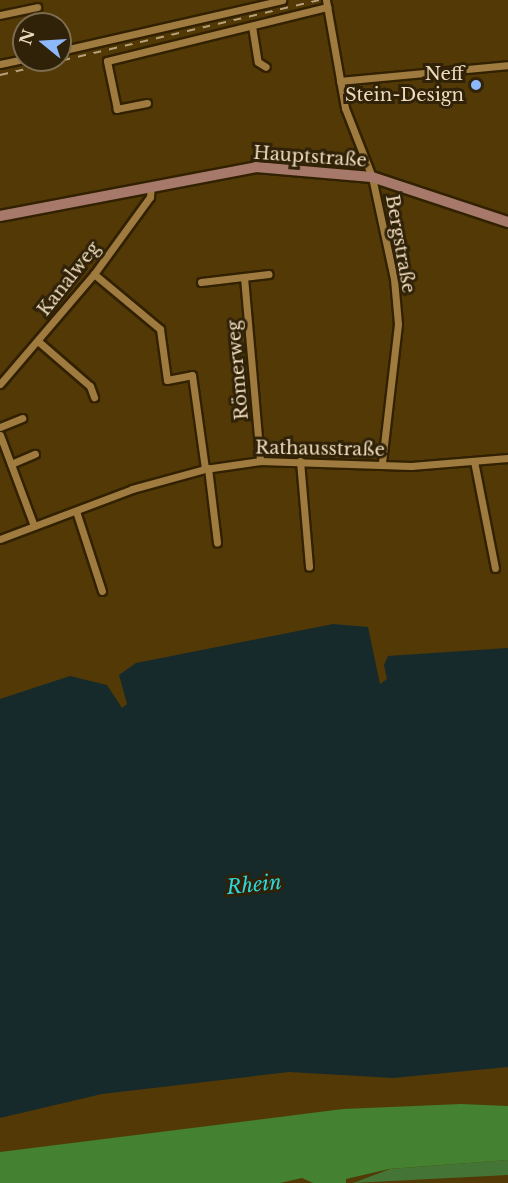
<!DOCTYPE html>
<html>
<head>
<meta charset="utf-8">
<style>
  body { margin:0 }
  #map { position:relative; width:508px; height:1183px; overflow:hidden; background:#523906; font-family:"Libre Baskerville",serif }
  div>[style] { position:absolute }
  .green>* { inset:0; background:#457536 }
  .forest>* { inset:0; background:#448130 }
  .water>* { inset:0; background:#162a2b }
  .roads { filter:drop-shadow(2px 0 #322101) drop-shadow(-2px 0 #322101) drop-shadow(0 2px #322101) drop-shadow(0 -2px #322101) }
  .street>* { height:7px; margin:-3.5px; padding:0 3.5px; transform-origin:3.5px; border-radius:3.5px; background:#9f7b40 }
  .secondary>* { height:10px; margin:-5px; padding:0 5px; transform-origin:5px; border-radius:5px; background:#a6796a }
  .rail>* { height:2px; margin-top:-1px; transform-origin:0; background:repeating-linear-gradient(90deg,#b7a27c 0 8px,transparent 0 16px) }
  .dots>* { width:16px; height:16px; translate:-50% -50%; box-sizing:border-box; border:3px solid #302208; border-radius:50% }
  span { translate:-50% -50%; white-space:nowrap; text-align:center; line-height:1.15; -webkit-text-stroke:6px #302208; paint-order:stroke }
  .poi-label { font-size:18px; color:#eedbbd }
  .right { translate:-100% -50%; text-align:right }
  .street-label { font-size:18px; color:#eedbbd }
  .water-label { font-size:20px; color:#2dd7dd; font-style:italic }
  .north { position:absolute; left:12px; top:12px; width:60px; height:60px; box-sizing:border-box; background:#302208; border:2px solid #7c6c50; border-radius:50%; rotate:288deg; font-size:16px; font-weight:700; line-height:24px; text-align:center; color:#eedbbd }
  .north::after { content:''; display:block; margin:auto; width:21px; height:27px; background:#8db9fc; clip-path:polygon(50% 0,100% 100%,50% 72%,0 100%) }
</style>
</head>
<body>
<div id="map">
  <div class="green">
    <div style="clip-path:polygon(508px 1160px,508px 1175px,353px 1183px,390px 1169px)"></div>
  </div>
  <div class="forest">
    <div style="clip-path:polygon(461px 1104px,508px 1106px,508px 1160px,389px 1169px,346px 1179px,346px 1183px,313px 1183px,302px 1178px,280px 1183px,0 1183px,0 1152px,343px 1109px)"></div>
  </div>
  <div class="water">
    <div style="clip-path:polygon(333px 624px,368px 627px,380px 684px,387px 679px,384px 665px,388px 656px,508px 648px,508px 1067px,393px 1078px,289px 1072px,102px 1094px,0 1118px,0 699px,70px 676px,107px 685px,122px 708px,127px 704px,119px 675px,136px 663px)"></div>
  </div>
  <div class="roads">
    <div class="street">
      <div style="left:326px;top:0;width:110px;rotate:80deg"></div>
      <div style="left:345px;top:108px;width:74px;rotate:68.6deg"></div>
      <div style="left:372px;top:177px;width:104px;rotate:77.8deg"></div>
      <div style="left:394px;top:279px;width:45px;rotate:84.9deg"></div>
      <div style="left:398px;top:324px;width:140px;rotate:96.6deg"></div>
      <div style="left:0;top:15px;width:38px;rotate:-12deg"></div>
      <div style="left:252px;top:26px;width:36px;rotate:81deg"></div>
      <div style="left:258px;top:62px;width:9px;rotate:32deg"></div>
      <div style="left:60px;top:51px;width:228px;rotate:-12.9deg"></div>
      <div style="left:0;top:64px;width:25px;rotate:-12deg"></div>
      <div style="left:340px;top:81px;width:169px;rotate:-5.4deg"></div>
      <div style="left:147px;top:103px;width:31px;rotate:169deg"></div>
      <div style="left:117px;top:109px;width:49px;rotate:-101.8deg"></div>
      <div style="left:107px;top:61px;width:227px;rotate:-13.8deg"></div>
      <div style="left:94px;top:274px;width:86px;rotate:39.8deg"></div>
      <div style="left:160px;top:329px;width:51px;rotate:82.2deg"></div>
      <div style="left:167px;top:380px;width:25px;rotate:-11deg"></div>
      <div style="left:192px;top:375px;width:95px;rotate:82.1deg"></div>
      <div style="left:244px;top:277px;width:185px;rotate:85deg"></div>
      <div style="left:201px;top:282px;width:68px;rotate:-6.7deg"></div>
      <div style="left:39px;top:342px;width:67px;rotate:40.8deg"></div>
      <div style="left:90px;top:386px;width:12px;rotate:70deg"></div>
      <div style="left:0;top:384px;width:145px;rotate:-49.5deg"></div>
      <div style="left:94px;top:274px;width:95px;rotate:-54deg"></div>
      <div style="left:150px;top:197px;width:11px;rotate:-85deg"></div>
      <div style="left:0;top:427px;width:24px;rotate:-22deg"></div>
      <div style="left:0;top:435px;width:97px;rotate:69.5deg"></div>
      <div style="left:300px;top:461px;width:106px;rotate:85.1deg"></div>
      <div style="left:474px;top:461px;width:109px;rotate:78.9deg"></div>
      <div style="left:11px;top:464px;width:26px;rotate:-23deg"></div>
      <div style="left:208px;top:468px;width:75px;rotate:83.1deg"></div>
      <div style="left:76px;top:511px;width:84px;rotate:72deg"></div>
      <div style="left:0;top:539px;width:141px;rotate:-20.7deg"></div>
      <div style="left:132px;top:489px;width:76px;rotate:-15.3deg"></div>
      <div style="left:205px;top:469px;width:56px;rotate:-8.3deg"></div>
      <div style="left:260px;top:461px;width:151px;rotate:1.9deg"></div>
      <div style="left:411px;top:466px;width:97px;rotate:-4.7deg"></div>
    </div>
    <div class="secondary">
      <div style="left:0;top:216px;width:261px;rotate:-10.8deg"></div>
      <div style="left:256px;top:167px;width:116px;rotate:4.9deg"></div>
      <div style="left:372px;top:177px;width:143px;rotate:18.3deg"></div>
    </div>
  </div>
  <div class="rail">
    <div style="left:0;top:75px;width:329px;rotate:-13.2deg"></div>
  </div>
  <div class="dots">
    <div style="left:476px;top:85px;background:#8db9fc"></div>
  </div>
  <div class="poi-label">
    <span class="right" style="left:464px;top:85px">Neff<br>Stein-Design</span>
  </div>
  <div class="street-label">
    <span style="left:310px;top:157px;rotate:4deg">Hauptstraße</span>
    <span style="left:400px;top:244px;rotate:80deg">Bergstraße</span>
    <span style="left:69px;top:279px;rotate:-52deg">Kanalweg</span>
    <span style="left:238px;top:370px;rotate:-95deg">Römerweg</span>
    <span style="left:320px;top:449px;rotate:1deg">Rathausstraße</span>
  </div>
  <div class="water-label">
    <span style="left:254px;top:885px;rotate:-6deg">Rhein</span>
  </div>
  <div class="north">N</div>
</div>
</body>
</html>
